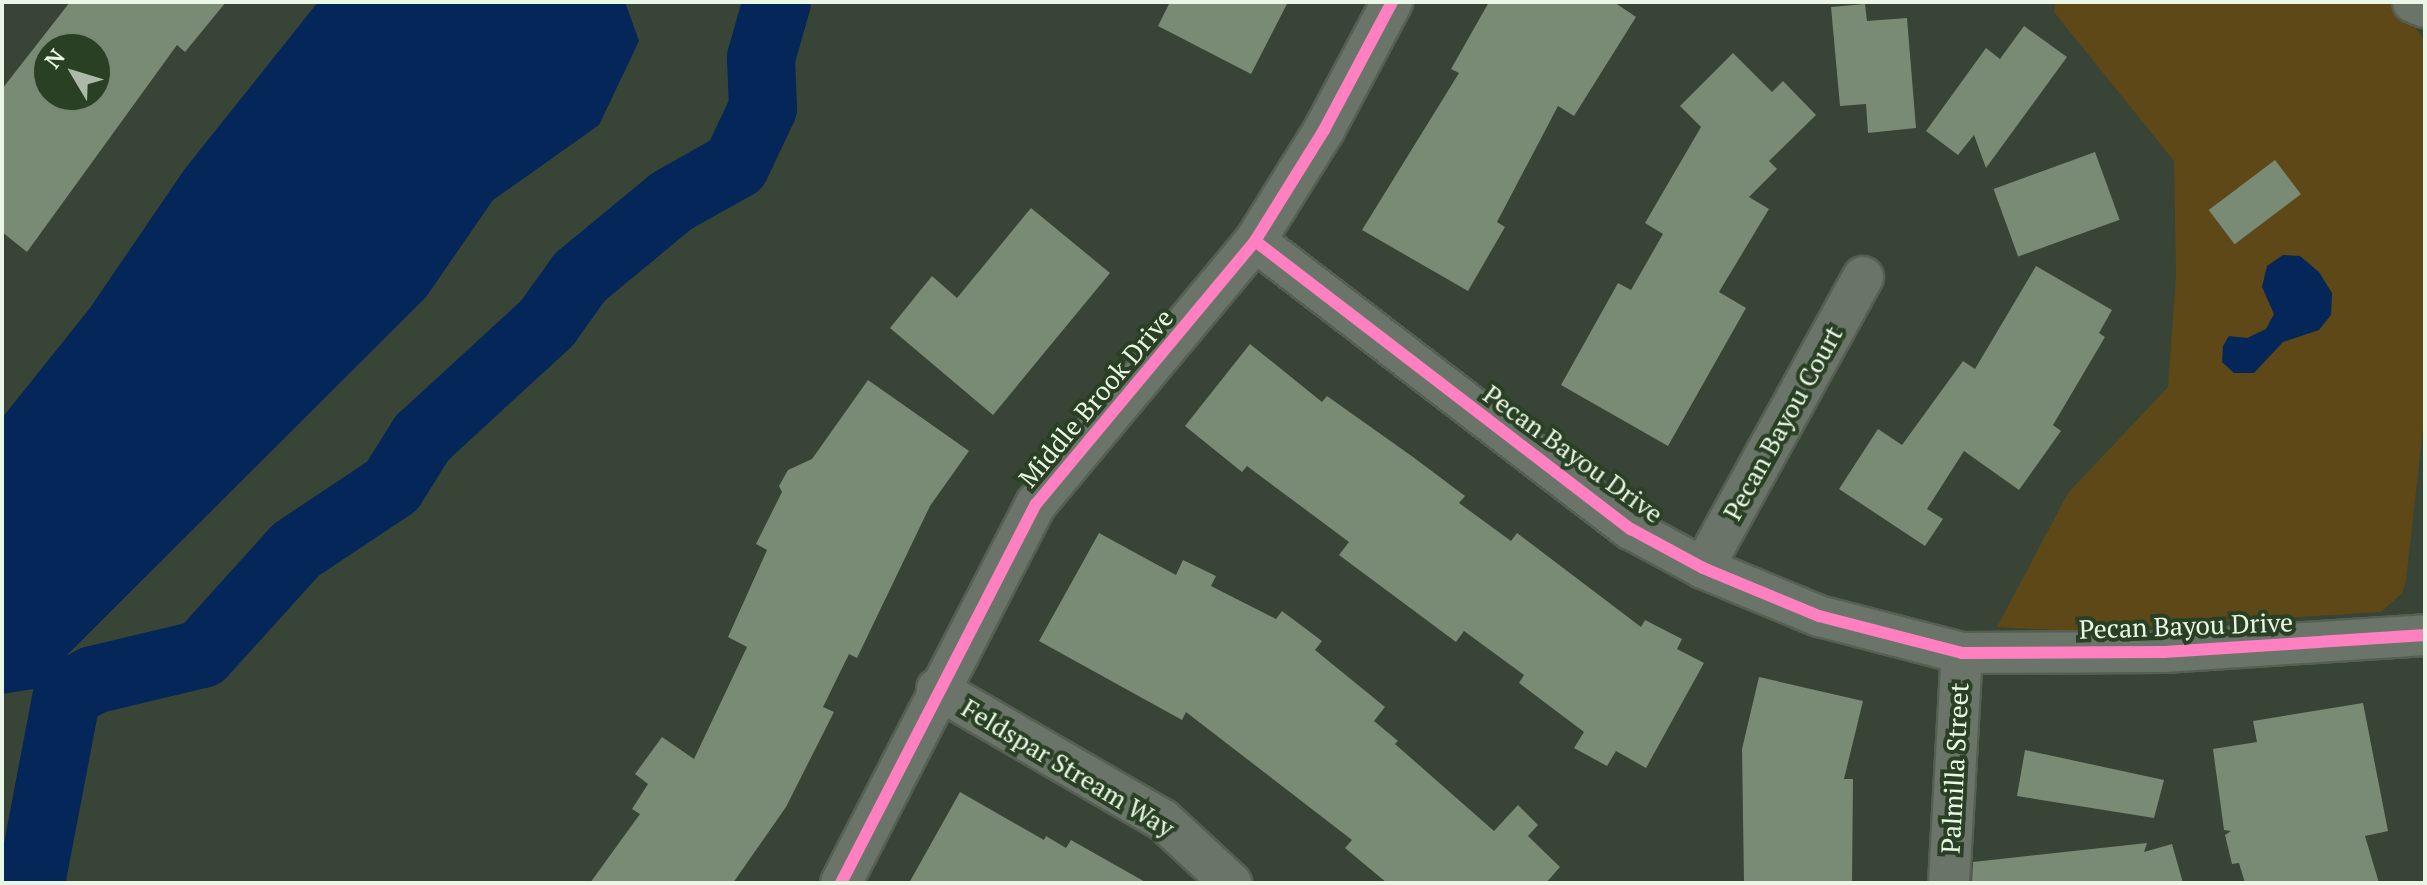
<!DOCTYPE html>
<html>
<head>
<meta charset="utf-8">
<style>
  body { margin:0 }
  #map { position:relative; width:2427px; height:885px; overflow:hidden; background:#384435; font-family:"PT Serif",serif }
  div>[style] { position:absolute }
  .green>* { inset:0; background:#5e4818 }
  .water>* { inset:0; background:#052658 }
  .river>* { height:68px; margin:-34px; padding:0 34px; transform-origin:34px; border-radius:34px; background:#052658 }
  .building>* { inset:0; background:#798a75; transform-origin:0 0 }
  .roads { filter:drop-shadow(2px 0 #556052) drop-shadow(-2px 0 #556052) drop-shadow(0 2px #556052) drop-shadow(0 -2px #556052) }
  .street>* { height:40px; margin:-20px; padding:0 20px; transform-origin:20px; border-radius:20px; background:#6b7469 }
  .cycleway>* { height:12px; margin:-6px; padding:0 6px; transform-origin:6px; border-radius:6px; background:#ff80c0 }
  span { translate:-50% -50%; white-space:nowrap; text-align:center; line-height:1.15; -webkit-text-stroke:8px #2a4024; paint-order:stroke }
  .street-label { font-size:26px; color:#eaf7e6 }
  .frame { position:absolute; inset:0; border:4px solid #eaf7e6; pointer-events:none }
  .north { position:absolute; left:32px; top:32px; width:80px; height:80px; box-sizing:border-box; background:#2a4024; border:2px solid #778972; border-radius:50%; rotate:308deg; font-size:22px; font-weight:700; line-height:32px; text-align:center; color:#eaf7e6 }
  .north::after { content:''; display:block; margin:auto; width:28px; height:36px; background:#acb8a8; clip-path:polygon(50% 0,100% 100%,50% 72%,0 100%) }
</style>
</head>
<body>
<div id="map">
  <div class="green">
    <div style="clip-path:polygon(2056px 2px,2388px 2px,2409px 17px,2425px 42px,2425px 410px,2406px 581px,2402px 593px,2381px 612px,2072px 631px,1997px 627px,2068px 493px,2168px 387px,2176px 277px,2174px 161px,2054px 12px)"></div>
  </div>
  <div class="water">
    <div style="clip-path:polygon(318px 2px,625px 2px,639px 41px,599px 125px,493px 200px,426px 297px,33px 689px,2px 694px,2px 418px,90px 308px,184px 170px)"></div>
    <div style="clip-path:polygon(2283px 255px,2300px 256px,2319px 272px,2332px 293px,2331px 315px,2319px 330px,2283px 342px,2254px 373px,2234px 373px,2222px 362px,2223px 346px,2229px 336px,2247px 338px,2266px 329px,2274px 314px,2262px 287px,2267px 266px)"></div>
  </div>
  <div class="river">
    <div style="left:31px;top:883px;width:192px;rotate:-79.2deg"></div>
    <div style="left:67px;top:694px;width:30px;rotate:-28deg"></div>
    <div style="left:93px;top:680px;width:112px;rotate:-13.4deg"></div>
    <div style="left:202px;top:654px;width:140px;rotate:-47.9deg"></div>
    <div style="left:296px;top:550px;width:115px;rotate:-33.7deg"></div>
    <div style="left:392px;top:486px;width:57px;rotate:-58deg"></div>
    <div style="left:422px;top:438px;width:170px;rotate:-42.6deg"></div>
    <div style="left:547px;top:323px;width:57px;rotate:-54.3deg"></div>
    <div style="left:580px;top:277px;width:119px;rotate:-39.6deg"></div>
    <div style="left:672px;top:201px;width:73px;rotate:-29.4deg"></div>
    <div style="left:736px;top:165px;width:63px;rotate:-64.7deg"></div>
    <div style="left:763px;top:108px;width:50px;rotate:-92.3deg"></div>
    <div style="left:761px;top:58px;width:58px;rotate:-74.1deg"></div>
  </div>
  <div class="building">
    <div style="clip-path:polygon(evenodd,70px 2px,226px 2px,185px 52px,177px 45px,27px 252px,2px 232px,2px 89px,70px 2px,48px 48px,96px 48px,96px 96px,48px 96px,48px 48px)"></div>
    <div style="clip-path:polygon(1170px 2px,1288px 2px,1251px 74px,1158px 26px)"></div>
    <div style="clip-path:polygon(1489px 2px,1614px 2px,1636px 17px,1574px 116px,1558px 106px,1497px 222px,1505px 227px,1468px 291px,1362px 230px,1459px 73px,1451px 69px)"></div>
    <div style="clip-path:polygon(1865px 4px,1867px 21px,1907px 18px,1916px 128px,1868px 133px,1866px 104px,1840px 106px,1831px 7px)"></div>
    <div style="clip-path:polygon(2024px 26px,2067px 57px,1986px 168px,1974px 135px,1958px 155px,1926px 131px,1986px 48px,2000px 59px)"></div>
    <div style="clip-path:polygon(1733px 53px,1772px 92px,1783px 81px,1816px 115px,1769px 161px,1777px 169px,1749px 197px,1769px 209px,1719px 292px,1746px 308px,1668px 446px,1561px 385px,1618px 283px,1631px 290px,1663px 234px,1645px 223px,1701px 127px,1680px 106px)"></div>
    <div style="left:2095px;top:152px;width:72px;height:108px;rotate:70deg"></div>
    <div style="left:2275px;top:160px;width:43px;height:83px;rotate:53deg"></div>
    <div style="clip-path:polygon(1031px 208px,1110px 273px,993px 415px,890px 328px,932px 276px,957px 298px)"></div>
    <div style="clip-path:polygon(2036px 266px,2112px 310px,2099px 333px,2105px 337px,2053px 425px,2061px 431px,2019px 490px,1964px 451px,1927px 509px,1943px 519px,1925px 546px,1839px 489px,1878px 429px,1902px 445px,1963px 361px,1975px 369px)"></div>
    <div style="clip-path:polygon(1250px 344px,1322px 402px,1327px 396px,1413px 457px,1465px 496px,1459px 503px,1511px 541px,1517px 533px,1641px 627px,1645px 620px,1682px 639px,1677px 649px,1704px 663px,1646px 768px,1616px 751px,1607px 766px,1574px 748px,1584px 732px,1519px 683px,1524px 675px,1464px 631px,1456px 642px,1339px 555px,1349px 542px,1247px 466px,1242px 472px,1185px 426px)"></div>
    <div style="clip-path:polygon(868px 380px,969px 451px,930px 506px,857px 658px,849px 654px,823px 707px,834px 712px,786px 807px,733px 883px,590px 883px,640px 814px,632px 809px,648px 784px,635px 774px,662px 737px,694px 759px,747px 647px,728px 637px,767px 550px,756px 544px,782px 492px,779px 486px,788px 470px,812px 459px)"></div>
    <div style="clip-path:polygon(1099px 533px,1176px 575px,1183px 560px,1216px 576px,1211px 586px,1276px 619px,1282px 611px,1322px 641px,1315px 650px,1385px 707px,1374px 721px,1398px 741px,1395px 744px,1494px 831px,1518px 805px,1538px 825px,1528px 836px,1560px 867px,1546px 883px,1387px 883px,1345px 848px,1352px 840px,1186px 712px,1182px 720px,1039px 641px)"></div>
    <div style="clip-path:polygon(1759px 677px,1863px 701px,1844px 779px,1853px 779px,1852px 883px,1744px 883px,1742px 749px)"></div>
    <div style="clip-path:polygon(2363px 703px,2388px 831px,2365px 836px,2379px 883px,2245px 883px,2239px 863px,2232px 864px,2225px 835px,2231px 831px,2224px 830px,2213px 749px,2257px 742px,2253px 721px)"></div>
    <div style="clip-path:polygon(2025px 750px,2164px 780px,2154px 818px,2017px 796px)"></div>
    <div style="clip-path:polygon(960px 792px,1044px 840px,1046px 836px,1066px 848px,1071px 840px,1147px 883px,909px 883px)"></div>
    <div style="clip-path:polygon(2147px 843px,2144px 852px,2172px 844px,2183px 883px,1972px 883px,1973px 862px)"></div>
  </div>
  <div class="roads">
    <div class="street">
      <div style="left:2413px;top:2px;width:13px;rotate:23deg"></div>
      <div style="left:1255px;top:241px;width:474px;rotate:37.5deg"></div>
      <div style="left:1631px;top:529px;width:82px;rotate:28.4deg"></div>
      <div style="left:1703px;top:568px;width:126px;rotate:22.5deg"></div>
      <div style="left:1819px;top:616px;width:148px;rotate:14.5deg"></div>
      <div style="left:1962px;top:653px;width:202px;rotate:-0.3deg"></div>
      <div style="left:2164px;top:652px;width:262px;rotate:-3.7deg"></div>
      <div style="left:1703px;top:568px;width:332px;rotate:-61.2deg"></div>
      <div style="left:937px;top:689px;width:261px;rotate:30.1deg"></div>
      <div style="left:1163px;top:820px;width:93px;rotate:42.8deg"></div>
      <div style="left:841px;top:883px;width:426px;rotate:-62.8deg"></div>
      <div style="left:1036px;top:504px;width:342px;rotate:-50.2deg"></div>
      <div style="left:1255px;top:241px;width:131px;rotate:-58.1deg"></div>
      <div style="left:1324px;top:130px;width:145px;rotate:-62deg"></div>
      <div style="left:1949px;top:883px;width:230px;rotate:-86.8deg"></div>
    </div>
  </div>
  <div class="cycleway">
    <div style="left:1255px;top:241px;width:474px;rotate:37.5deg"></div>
    <div style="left:1631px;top:529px;width:82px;rotate:28.4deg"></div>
    <div style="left:1703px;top:568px;width:126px;rotate:22.5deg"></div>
    <div style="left:1819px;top:616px;width:148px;rotate:14.5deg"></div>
    <div style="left:1962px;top:653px;width:202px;rotate:-0.3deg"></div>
    <div style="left:2164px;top:652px;width:262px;rotate:-3.7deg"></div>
    <div style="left:841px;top:883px;width:426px;rotate:-62.8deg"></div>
    <div style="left:1036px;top:504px;width:342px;rotate:-50.2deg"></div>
    <div style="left:1255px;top:241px;width:131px;rotate:-58.1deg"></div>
    <div style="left:1324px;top:130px;width:145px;rotate:-62deg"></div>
  </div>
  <div class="street-label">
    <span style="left:1096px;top:398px;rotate:-50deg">Middle Brook Drive</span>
    <span style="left:1783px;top:423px;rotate:-61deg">Pecan Bayou Court</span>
    <span style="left:1573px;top:454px;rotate:36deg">Pecan Bayou Drive</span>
    <span style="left:2186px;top:626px;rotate:-2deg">Pecan Bayou Drive</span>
    <span style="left:1068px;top:768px;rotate:31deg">Feldspar Stream Way</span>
    <span style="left:1955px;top:768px;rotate:-87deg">Palmilla Street</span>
  </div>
  <div class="frame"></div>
  <div class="north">N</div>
</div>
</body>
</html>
